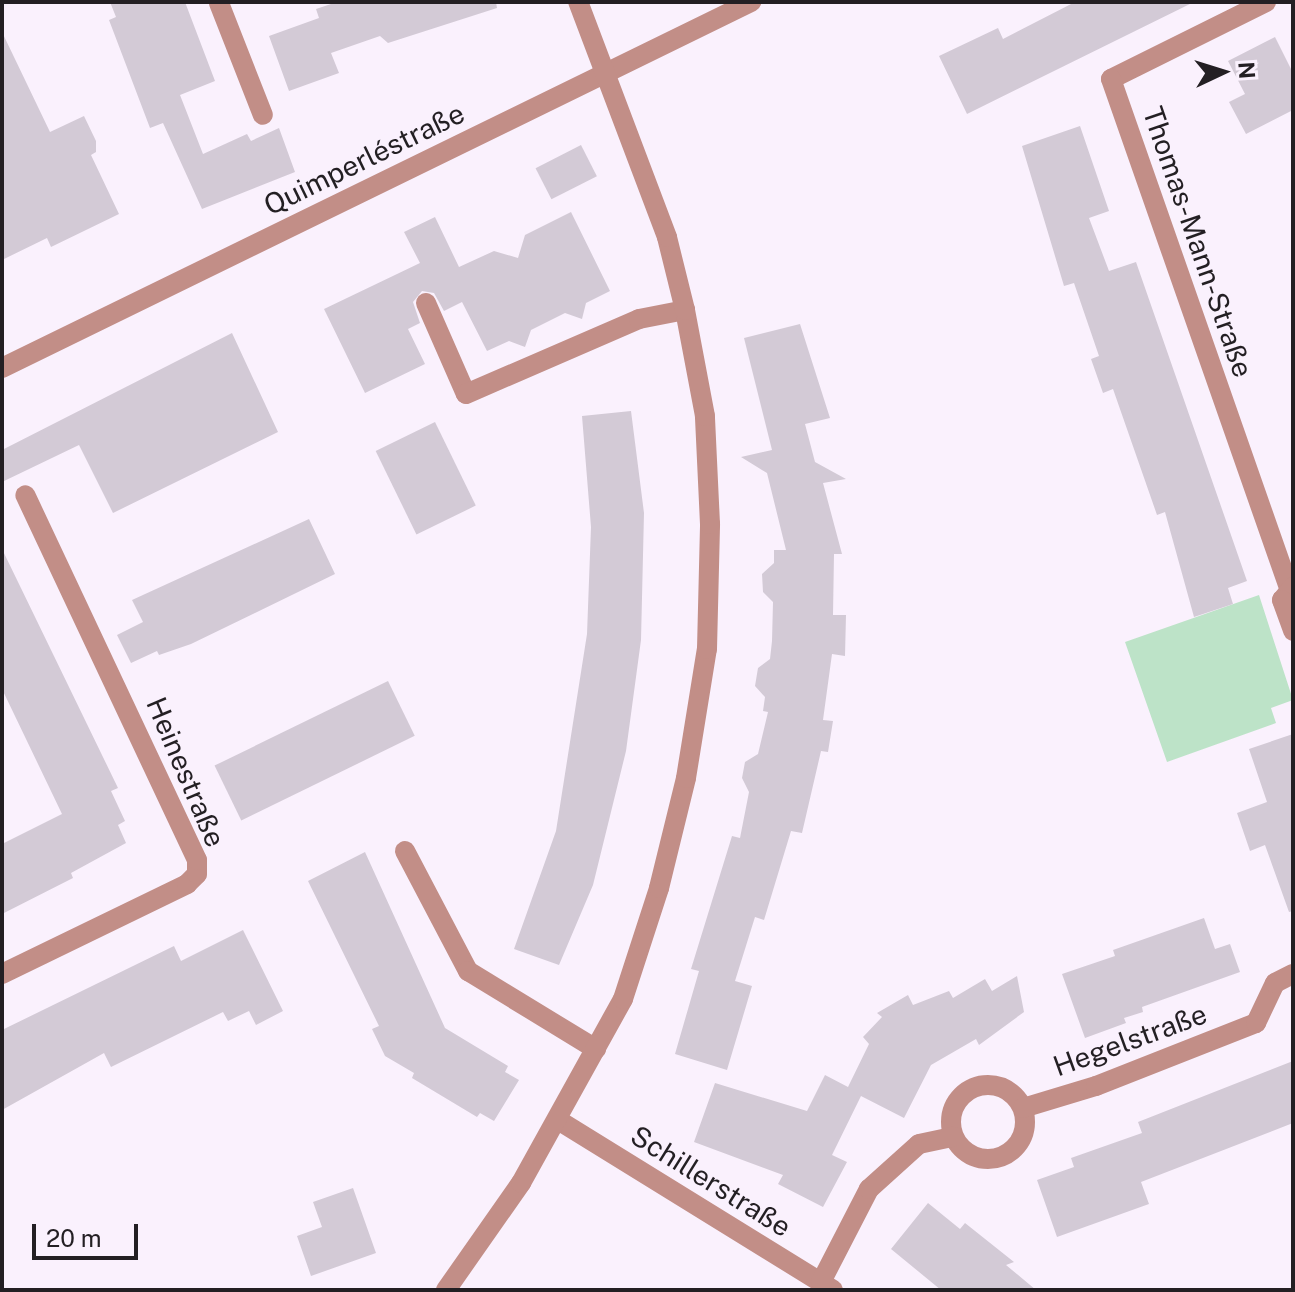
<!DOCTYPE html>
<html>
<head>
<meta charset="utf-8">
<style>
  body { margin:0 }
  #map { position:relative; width:1295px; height:1292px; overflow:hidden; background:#faf1fd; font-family:"Public Sans",sans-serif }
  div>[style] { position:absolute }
  .green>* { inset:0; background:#bde3c8 }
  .building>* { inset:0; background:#d3cad6; transform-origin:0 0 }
  .minor>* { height:20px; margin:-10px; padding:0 10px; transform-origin:10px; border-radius:10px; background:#c28e87 }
  .minor>.ring { margin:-10px; padding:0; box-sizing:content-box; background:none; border:20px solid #c28e87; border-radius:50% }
  span { translate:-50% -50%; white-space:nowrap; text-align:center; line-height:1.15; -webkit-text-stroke:6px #faf1fd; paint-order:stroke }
  .street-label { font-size:28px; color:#231f23 }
  .frame { position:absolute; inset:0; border:4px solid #231f23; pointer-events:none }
  .north { position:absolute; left:1183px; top:32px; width:80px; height:80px; -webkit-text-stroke:6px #faf1fd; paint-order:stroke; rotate:86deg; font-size:22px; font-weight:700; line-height:32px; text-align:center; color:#231f23 }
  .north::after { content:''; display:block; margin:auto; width:28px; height:36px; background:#231f23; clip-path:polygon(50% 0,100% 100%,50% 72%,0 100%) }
  .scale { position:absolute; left:32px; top:1224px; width:106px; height:36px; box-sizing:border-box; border:4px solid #231f23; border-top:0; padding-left:10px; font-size:24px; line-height:28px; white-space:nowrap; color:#231f23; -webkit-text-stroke:6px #faf1fd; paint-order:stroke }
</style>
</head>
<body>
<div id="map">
  <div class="green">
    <div style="clip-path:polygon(1259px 595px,1293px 700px,1271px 708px,1276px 723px,1167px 762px,1125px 642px)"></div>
  </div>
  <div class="building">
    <div style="clip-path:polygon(110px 2px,185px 2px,215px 81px,180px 95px,203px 154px,247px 134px,251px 141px,279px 128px,295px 172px,202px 209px,163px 123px,150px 128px,109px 20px,116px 17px)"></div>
    <div style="clip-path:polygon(337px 2px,496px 2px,497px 8px,388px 43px,380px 36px,331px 53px,339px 73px,289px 91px,269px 36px,319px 18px,316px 9px)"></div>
    <div style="clip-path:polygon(1075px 2px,1194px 2px,967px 114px,939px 56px,998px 28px,1003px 39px)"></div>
    <div style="clip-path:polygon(2px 32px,50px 132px,84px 116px,96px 141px,96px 152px,91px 155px,119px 214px,51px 247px,47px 238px,2px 260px)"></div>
    <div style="clip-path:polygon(1275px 37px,1293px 73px,1293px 110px,1246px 134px,1229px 102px,1245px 94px,1228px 61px)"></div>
    <div style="clip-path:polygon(1080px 126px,1109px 211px,1089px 218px,1109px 271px,1136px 262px,1247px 581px,1228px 588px,1233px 604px,1194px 617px,1165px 512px,1157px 515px,1113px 389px,1103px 393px,1091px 359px,1099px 356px,1074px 283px,1064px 286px,1022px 146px)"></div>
    <div style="left:581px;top:145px;width:35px;height:51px;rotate:63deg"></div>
    <div style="clip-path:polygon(571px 212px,610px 291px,586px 303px,582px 319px,565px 313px,531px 330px,525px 347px,509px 341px,487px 351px,462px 302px,444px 311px,434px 293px,422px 291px,413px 302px,420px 323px,408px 329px,425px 364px,365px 393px,324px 309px,420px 263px,404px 232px,435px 217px,459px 267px,494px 251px,518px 258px,525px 235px)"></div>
    <div style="clip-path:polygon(800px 324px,830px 418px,805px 424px,815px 462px,846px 479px,823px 483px,842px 554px,834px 554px,833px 615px,846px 615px,845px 656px,832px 654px,823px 720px,833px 721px,828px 752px,821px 751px,802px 833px,791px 831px,764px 920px,755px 917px,735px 981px,752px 986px,727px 1070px,675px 1054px,699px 971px,691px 969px,732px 836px,740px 838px,749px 792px,742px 778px,745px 762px,758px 754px,768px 712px,763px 711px,765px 697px,755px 686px,758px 668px,770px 659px,772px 641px,773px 602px,763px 592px,762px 574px,774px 563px,774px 550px,786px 550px,767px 473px,741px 457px,772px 450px,744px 338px)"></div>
    <div style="clip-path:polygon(232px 333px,278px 432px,113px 513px,79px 445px,2px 482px,2px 450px)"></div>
    <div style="clip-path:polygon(631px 411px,644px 513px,641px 640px,626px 751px,593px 885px,559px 965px,514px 949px,556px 831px,587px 634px,591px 527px,582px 416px)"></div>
    <div style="left:435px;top:422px;width:93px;height:66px;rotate:64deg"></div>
    <div style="clip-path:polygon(309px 519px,335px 574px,191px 644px,159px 655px,157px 651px,131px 663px,117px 635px,143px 622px,132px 600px)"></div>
    <div style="clip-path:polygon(2px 549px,118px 788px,111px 791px,125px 821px,118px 825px,126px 843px,71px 873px,73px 878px,2px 914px,2px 844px,62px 814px,2px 689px)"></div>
    <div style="left:388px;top:681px;width:61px;height:193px;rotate:64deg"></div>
    <div style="clip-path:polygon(1293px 734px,1293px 911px,1289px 912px,1265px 845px,1250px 851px,1237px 813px,1267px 802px,1249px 749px)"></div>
    <div style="clip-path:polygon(365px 852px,445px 1028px,508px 1066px,505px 1072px,519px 1080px,494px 1121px,480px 1113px,477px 1117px,412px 1078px,414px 1073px,385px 1056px,372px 1029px,379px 1026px,308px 881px)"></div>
    <div style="clip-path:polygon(1204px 918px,1215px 949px,1230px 944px,1240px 972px,1142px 1007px,1143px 1012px,1124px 1018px,1126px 1023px,1085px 1038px,1062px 974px,1115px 956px,1113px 950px)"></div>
    <div style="clip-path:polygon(243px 930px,283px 1011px,256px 1025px,249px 1011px,228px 1021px,223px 1012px,111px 1067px,104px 1053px,2px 1110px,2px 1030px,174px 946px,181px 961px)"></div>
    <div style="clip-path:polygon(1017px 976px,1024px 1012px,979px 1045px,976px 1039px,931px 1065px,904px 1118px,861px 1096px,832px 1155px,847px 1162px,823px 1207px,778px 1184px,783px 1175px,694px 1142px,715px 1083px,807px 1111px,825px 1075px,848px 1087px,869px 1044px,863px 1037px,882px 1017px,877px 1013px,908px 995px,913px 1005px,949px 991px,953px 998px,985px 979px,992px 991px)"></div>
    <div style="clip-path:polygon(1293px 1061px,1293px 1123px,1141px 1182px,1149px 1204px,1057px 1237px,1037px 1180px,1074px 1167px,1071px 1158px,1142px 1133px,1138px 1122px)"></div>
    <div style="clip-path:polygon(353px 1188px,376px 1253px,311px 1276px,297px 1236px,322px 1227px,313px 1202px)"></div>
    <div style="clip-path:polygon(928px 1203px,960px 1229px,965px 1223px,1014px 1262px,1006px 1265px,1036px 1290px,941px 1290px,891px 1249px)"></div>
  </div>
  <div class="minor">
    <div style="left:1266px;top:2px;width:173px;rotate:153.6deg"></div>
    <div style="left:1111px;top:79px;width:539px;rotate:70.72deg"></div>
    <div style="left:219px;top:3px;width:120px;rotate:68.6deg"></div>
    <div style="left:426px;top:303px;width:99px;rotate:66.3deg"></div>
    <div style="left:466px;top:394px;width:189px;rotate:-23.4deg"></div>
    <div style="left:639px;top:319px;width:47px;rotate:-11.1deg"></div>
    <div style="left:2px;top:368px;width:834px;rotate:-26.04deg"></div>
    <div style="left:1293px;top:587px;width:17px;rotate:130deg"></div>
    <div style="left:1282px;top:600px;width:33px;rotate:70deg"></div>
    <div style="left:405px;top:851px;width:136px;rotate:62.3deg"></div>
    <div style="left:468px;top:971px;width:150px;rotate:31.4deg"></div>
    <div style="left:2px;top:974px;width:206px;rotate:-25.9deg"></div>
    <div style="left:187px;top:884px;width:14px;rotate:-45deg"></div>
    <div style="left:197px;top:874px;width:14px;rotate:-90deg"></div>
    <div style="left:197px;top:860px;width:403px;rotate:-115.2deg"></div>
    <div class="ring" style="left:951px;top:1085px;width:54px;height:54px"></div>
    <div style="left:1023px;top:1108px;width:76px;rotate:-16.8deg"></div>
    <div style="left:1096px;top:1086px;width:172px;rotate:-21.5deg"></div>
    <div style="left:1256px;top:1023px;width:44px;rotate:-64.6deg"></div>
    <div style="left:1275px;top:983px;width:20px;rotate:-27deg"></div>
    <div style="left:558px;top:1120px;width:323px;rotate:31.7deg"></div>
    <div style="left:821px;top:1282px;width:105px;rotate:-62.7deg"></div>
    <div style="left:869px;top:1189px;width:67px;rotate:-42deg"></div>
    <div style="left:919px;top:1144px;width:35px;rotate:-12deg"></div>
    <div style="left:446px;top:1290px;width:131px;rotate:-55deg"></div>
    <div style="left:521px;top:1183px;width:210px;rotate:-61deg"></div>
    <div style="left:623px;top:999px;width:117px;rotate:-72deg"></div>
    <div style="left:659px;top:888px;width:113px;rotate:-76.2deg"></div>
    <div style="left:686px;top:778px;width:131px;rotate:-80.8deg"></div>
    <div style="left:707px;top:649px;width:125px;rotate:-88.6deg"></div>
    <div style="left:710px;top:524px;width:108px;rotate:-92.7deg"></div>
    <div style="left:705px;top:416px;width:108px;rotate:-100.7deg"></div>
    <div style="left:685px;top:310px;width:75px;rotate:-103.9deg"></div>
    <div style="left:667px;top:237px;width:251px;rotate:-110.7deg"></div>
  </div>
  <div class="street-label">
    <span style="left:364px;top:159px;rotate:-26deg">Quimperléstraße</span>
    <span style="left:1198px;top:242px;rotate:71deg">Thomas-Mann-Straße</span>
    <span style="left:186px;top:772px;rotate:67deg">Heinestraße</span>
    <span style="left:1130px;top:1040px;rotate:-20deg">Hegelstraße</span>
    <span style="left:711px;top:1181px;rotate:32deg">Schillerstraße</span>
  </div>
  <div class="frame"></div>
  <div class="north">N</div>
  <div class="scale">20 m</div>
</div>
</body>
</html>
